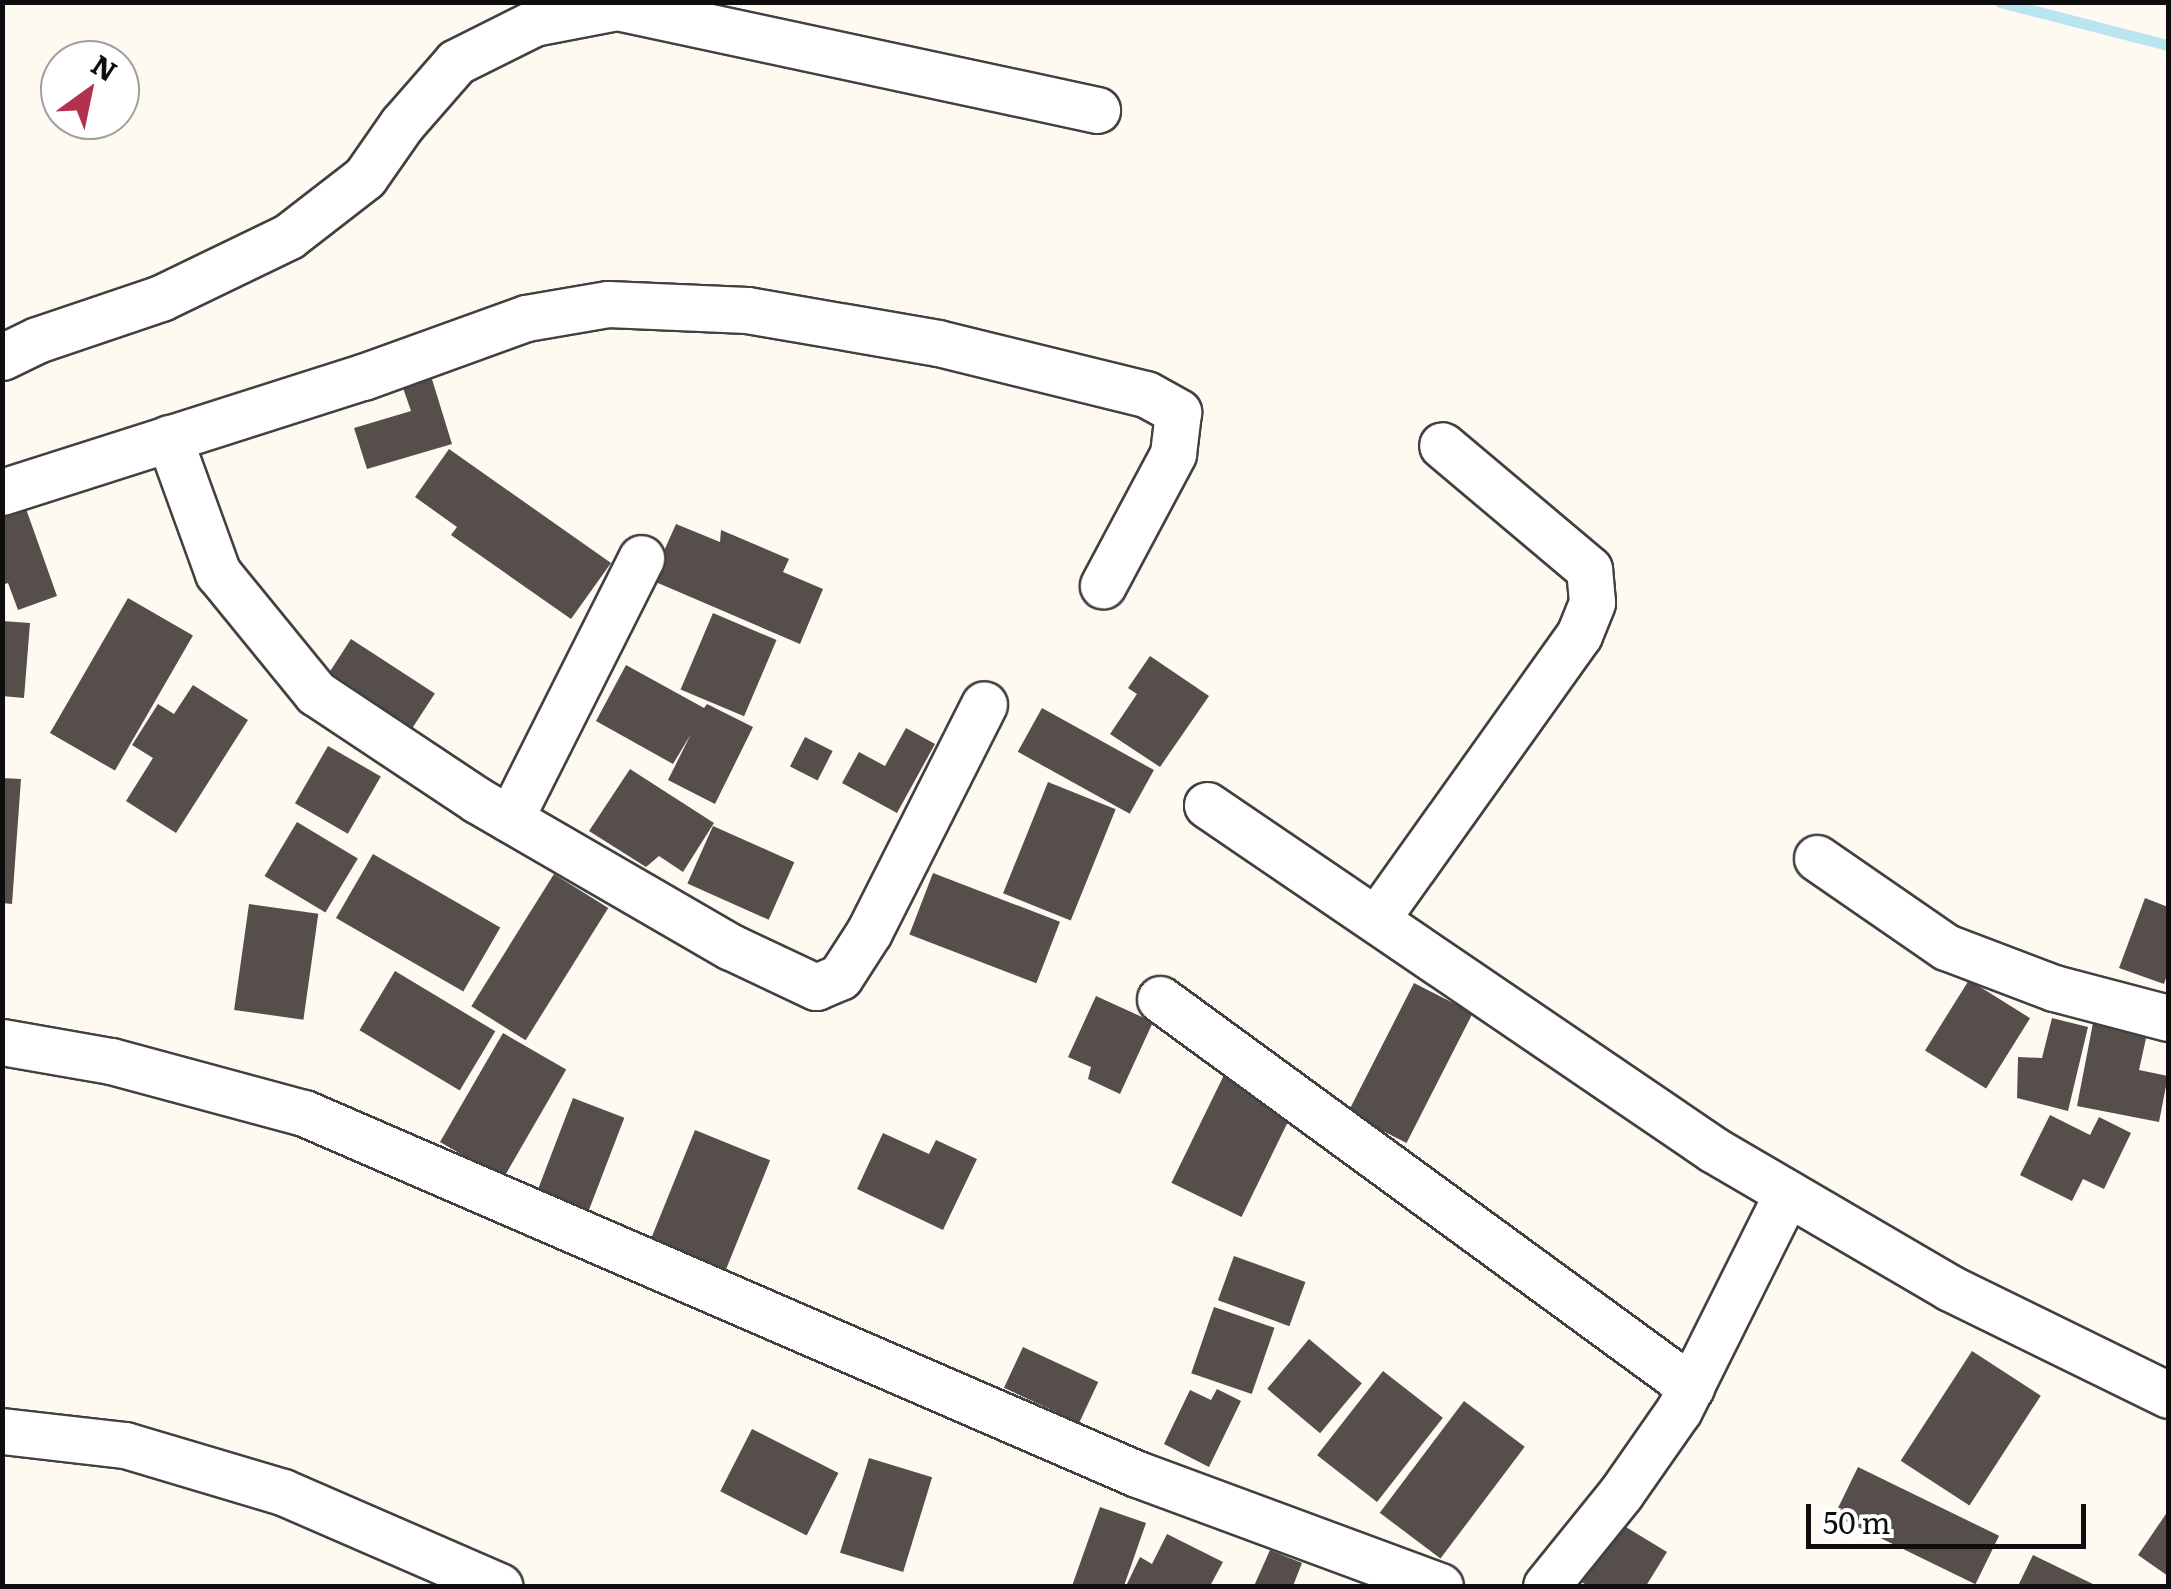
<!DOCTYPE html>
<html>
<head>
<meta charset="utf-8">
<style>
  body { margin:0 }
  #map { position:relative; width:2171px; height:1589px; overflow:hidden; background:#fef9f1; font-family:Literata,serif }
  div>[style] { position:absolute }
  .stream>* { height:11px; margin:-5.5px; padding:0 5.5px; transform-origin:5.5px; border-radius:5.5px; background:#b9e5f1 }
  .building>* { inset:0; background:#564e4b; transform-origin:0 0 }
  .roads { filter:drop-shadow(2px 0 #414141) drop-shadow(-2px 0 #414141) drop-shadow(0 2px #414141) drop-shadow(0 -2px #414141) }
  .minor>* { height:45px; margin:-22.5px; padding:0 22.5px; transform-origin:22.5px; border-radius:22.5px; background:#fff }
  span { translate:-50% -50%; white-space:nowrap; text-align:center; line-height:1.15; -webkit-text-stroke:10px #fff; paint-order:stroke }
  .frame { position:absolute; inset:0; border:5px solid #0e0e0e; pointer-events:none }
  .north { position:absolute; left:40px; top:40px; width:100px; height:100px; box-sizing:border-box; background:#fff; border:2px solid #9f9f9f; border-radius:50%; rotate:33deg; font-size:28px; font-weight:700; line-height:40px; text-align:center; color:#0e0e0e }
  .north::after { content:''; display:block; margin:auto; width:35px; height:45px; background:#b2324e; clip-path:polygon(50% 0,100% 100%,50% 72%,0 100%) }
  .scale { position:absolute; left:1806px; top:1504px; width:280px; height:45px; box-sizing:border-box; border:5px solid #0e0e0e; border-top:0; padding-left:12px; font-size:30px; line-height:35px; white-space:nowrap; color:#0e0e0e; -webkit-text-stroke:8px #fff; paint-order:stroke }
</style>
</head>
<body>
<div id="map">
  <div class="stream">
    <div style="left:2000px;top:2px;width:173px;rotate:14.4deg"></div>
  </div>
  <div class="building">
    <div style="clip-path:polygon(431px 376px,452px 444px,367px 469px,354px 428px,411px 411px,402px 385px)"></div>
    <div style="clip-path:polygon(449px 449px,611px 563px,571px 619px,451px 535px,457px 527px,415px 497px)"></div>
    <div style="clip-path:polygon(25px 506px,57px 596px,18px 610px,8px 583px,2px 585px,2px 513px)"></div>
    <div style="clip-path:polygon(676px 524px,720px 542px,721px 530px,789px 559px,783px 572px,823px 589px,800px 644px,651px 580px)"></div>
    <div style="left:128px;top:598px;width:75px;height:156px;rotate:30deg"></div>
    <div style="left:713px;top:613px;width:69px;height:83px;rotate:23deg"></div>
    <div style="clip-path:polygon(2px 621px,30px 623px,24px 698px,2px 696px)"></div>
    <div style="left:351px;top:639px;width:100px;height:44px;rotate:33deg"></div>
    <div style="clip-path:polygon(1150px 656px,1209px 696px,1160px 767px,1110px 734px,1137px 694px,1128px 688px)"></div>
    <div style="clip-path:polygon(626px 665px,704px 708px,707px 704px,753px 727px,715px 804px,668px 780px,691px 734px,673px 764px,596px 721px)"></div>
    <div style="clip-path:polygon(193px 685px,248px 720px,176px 833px,126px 801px,153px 758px,132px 745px,158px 704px,174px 714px)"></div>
    <div style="left:1042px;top:708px;width:128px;height:50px;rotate:29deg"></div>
    <div style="clip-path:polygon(906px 728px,935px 744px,897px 813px,842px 783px,859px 752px,885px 766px)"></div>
    <div style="left:805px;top:737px;width:31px;height:33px;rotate:27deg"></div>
    <div style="left:328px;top:746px;width:61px;height:66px;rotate:30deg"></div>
    <div style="clip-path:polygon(630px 769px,714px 823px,683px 872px,659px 856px,646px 867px,589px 831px)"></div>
    <div style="clip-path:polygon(2px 778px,21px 779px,12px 904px,2px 903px)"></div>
    <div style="left:1048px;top:782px;width:73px;height:120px;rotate:22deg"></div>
    <div style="left:297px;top:822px;width:71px;height:63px;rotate:31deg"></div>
    <div style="left:713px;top:826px;width:89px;height:63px;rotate:24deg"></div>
    <div style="left:373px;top:854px;width:147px;height:74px;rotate:30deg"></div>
    <div style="left:933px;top:873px;width:136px;height:66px;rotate:21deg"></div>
    <div style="left:554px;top:874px;width:64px;height:156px;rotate:32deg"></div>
    <div style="clip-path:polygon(2145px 898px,2168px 907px,2168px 972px,2164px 984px,2119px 968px)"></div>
    <div style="left:249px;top:904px;width:70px;height:107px;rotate:8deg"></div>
    <div style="left:395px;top:971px;width:117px;height:69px;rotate:31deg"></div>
    <div style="left:1969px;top:980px;width:72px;height:83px;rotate:32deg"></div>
    <div style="left:1414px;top:983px;width:66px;height:146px;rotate:27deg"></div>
    <div style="clip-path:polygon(1096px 996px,1153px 1022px,1120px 1094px,1088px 1079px,1091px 1067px,1068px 1057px)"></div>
    <div style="clip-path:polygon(2052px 1018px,2088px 1027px,2068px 1111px,2017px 1098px,2018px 1057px,2042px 1058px)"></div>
    <div style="clip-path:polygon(2093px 1023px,2147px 1034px,2139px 1070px,2168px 1076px,2159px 1122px,2077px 1106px)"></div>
    <div style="left:503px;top:1033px;width:73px;height:126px;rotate:30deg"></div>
    <div style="left:1224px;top:1075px;width:78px;height:120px;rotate:26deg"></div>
    <div style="left:573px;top:1098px;width:55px;height:99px;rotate:21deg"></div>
    <div style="clip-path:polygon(2050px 1115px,2090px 1135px,2099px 1117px,2131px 1133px,2104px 1189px,2083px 1179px,2072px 1201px,2020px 1175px)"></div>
    <div style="left:695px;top:1130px;width:81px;height:120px;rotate:22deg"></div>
    <div style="clip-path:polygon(883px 1133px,929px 1154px,936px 1140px,977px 1159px,943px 1230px,857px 1189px)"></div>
    <div style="left:1234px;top:1256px;width:76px;height:47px;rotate:20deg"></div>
    <div style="left:1214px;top:1307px;width:64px;height:70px;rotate:19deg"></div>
    <div style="left:1309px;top:1339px;width:69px;height:65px;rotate:40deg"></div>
    <div style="left:1023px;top:1347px;width:83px;height:45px;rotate:25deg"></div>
    <div style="left:1972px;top:1351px;width:82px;height:131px;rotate:33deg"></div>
    <div style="left:1383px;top:1371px;width:76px;height:107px;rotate:38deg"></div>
    <div style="clip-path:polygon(1217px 1389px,1241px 1401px,1209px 1467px,1164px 1444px,1190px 1390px,1211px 1400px)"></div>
    <div style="left:1464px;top:1401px;width:76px;height:140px;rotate:37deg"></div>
    <div style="left:752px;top:1429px;width:97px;height:70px;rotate:27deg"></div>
    <div style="left:869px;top:1458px;width:66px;height:99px;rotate:17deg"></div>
    <div style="left:1858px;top:1467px;width:157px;height:54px;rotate:26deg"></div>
    <div style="clip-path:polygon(1100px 1507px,1146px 1523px,1124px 1586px,1072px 1586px)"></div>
    <div style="clip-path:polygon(2168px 1511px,2168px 1576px,2138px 1555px)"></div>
    <div style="clip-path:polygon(1616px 1521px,1667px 1552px,1646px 1586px,1589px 1586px,1579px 1581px)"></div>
    <div style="clip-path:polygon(1167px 1534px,1223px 1562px,1210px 1586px,1126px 1586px,1140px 1557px,1152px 1564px)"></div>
    <div style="clip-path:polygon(1270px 1550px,1302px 1563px,1293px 1586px,1254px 1586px)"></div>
    <div style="clip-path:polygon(2033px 1555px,2097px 1586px,2018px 1586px)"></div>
  </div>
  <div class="roads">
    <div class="minor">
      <div style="left:2px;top:357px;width:39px;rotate:-26deg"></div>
      <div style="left:37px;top:340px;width:131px;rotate:-18.7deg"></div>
      <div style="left:161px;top:298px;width:142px;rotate:-25.8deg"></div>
      <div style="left:289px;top:236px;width:96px;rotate:-37.8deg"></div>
      <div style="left:365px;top:177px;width:65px;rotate:-55.1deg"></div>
      <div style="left:402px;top:124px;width:82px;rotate:-48.9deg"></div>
      <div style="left:456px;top:62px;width:87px;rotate:-26.6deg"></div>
      <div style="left:534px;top:23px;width:85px;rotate:-10.9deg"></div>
      <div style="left:617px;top:7px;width:491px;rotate:12.1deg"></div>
      <div style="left:169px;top:438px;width:144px;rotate:70.1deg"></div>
      <div style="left:218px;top:573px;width:155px;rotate:50.8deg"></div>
      <div style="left:316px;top:693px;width:193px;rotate:33.6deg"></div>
      <div style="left:477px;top:800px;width:293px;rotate:30.1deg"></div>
      <div style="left:731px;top:947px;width:94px;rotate:25.2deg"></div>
      <div style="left:816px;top:987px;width:26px;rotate:-23deg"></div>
      <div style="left:840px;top:977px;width:54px;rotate:-57.2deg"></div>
      <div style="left:869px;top:932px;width:255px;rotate:-63.2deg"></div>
      <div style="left:2px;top:492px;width:379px;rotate:-17.7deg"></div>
      <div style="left:363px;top:377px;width:173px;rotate:-19.9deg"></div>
      <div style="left:526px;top:318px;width:83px;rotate:-9.7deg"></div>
      <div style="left:608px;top:304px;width:139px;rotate:2.5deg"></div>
      <div style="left:747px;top:310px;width:194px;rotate:9.8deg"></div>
      <div style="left:938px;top:343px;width:214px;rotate:13.8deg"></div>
      <div style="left:1146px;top:394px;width:37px;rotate:29deg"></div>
      <div style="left:1178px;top:412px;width:42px;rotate:96.8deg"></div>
      <div style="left:1173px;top:454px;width:149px;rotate:118.1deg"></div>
      <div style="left:1207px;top:805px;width:613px;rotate:34.23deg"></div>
      <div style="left:1714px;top:1150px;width:273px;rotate:30.3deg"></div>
      <div style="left:1950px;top:1288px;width:243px;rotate:26.1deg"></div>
      <div style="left:510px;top:819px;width:292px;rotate:-63.3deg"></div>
      <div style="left:1817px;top:858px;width:157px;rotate:34.6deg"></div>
      <div style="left:1946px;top:947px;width:116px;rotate:20.8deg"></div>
      <div style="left:2054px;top:988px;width:118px;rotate:14.7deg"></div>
      <div style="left:1377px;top:918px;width:348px;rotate:-54.5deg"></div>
      <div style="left:1579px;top:635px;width:35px;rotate:-68deg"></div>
      <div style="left:1592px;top:602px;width:33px;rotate:-95deg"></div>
      <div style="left:1589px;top:569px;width:192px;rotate:-139.9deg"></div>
      <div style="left:1160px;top:999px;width:658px;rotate:36.16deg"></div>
      <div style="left:2px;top:1042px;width:111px;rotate:9.9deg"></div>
      <div style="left:111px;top:1061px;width:200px;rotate:15.1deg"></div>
      <div style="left:304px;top:1113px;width:908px;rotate:23.43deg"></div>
      <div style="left:1137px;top:1474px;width:323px;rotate:20.3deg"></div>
      <div style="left:2px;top:1431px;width:124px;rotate:6.5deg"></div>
      <div style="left:125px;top:1445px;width:165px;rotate:16.6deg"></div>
      <div style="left:283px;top:1492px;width:236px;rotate:23.5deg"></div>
      <div style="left:1546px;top:1586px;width:119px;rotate:-51.1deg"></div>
      <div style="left:1621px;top:1493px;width:101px;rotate:-55.1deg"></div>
      <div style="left:1679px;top:1410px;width:242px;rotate:-63.5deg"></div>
    </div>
  </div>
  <div class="frame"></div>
  <div class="north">N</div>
  <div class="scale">50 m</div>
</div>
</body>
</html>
